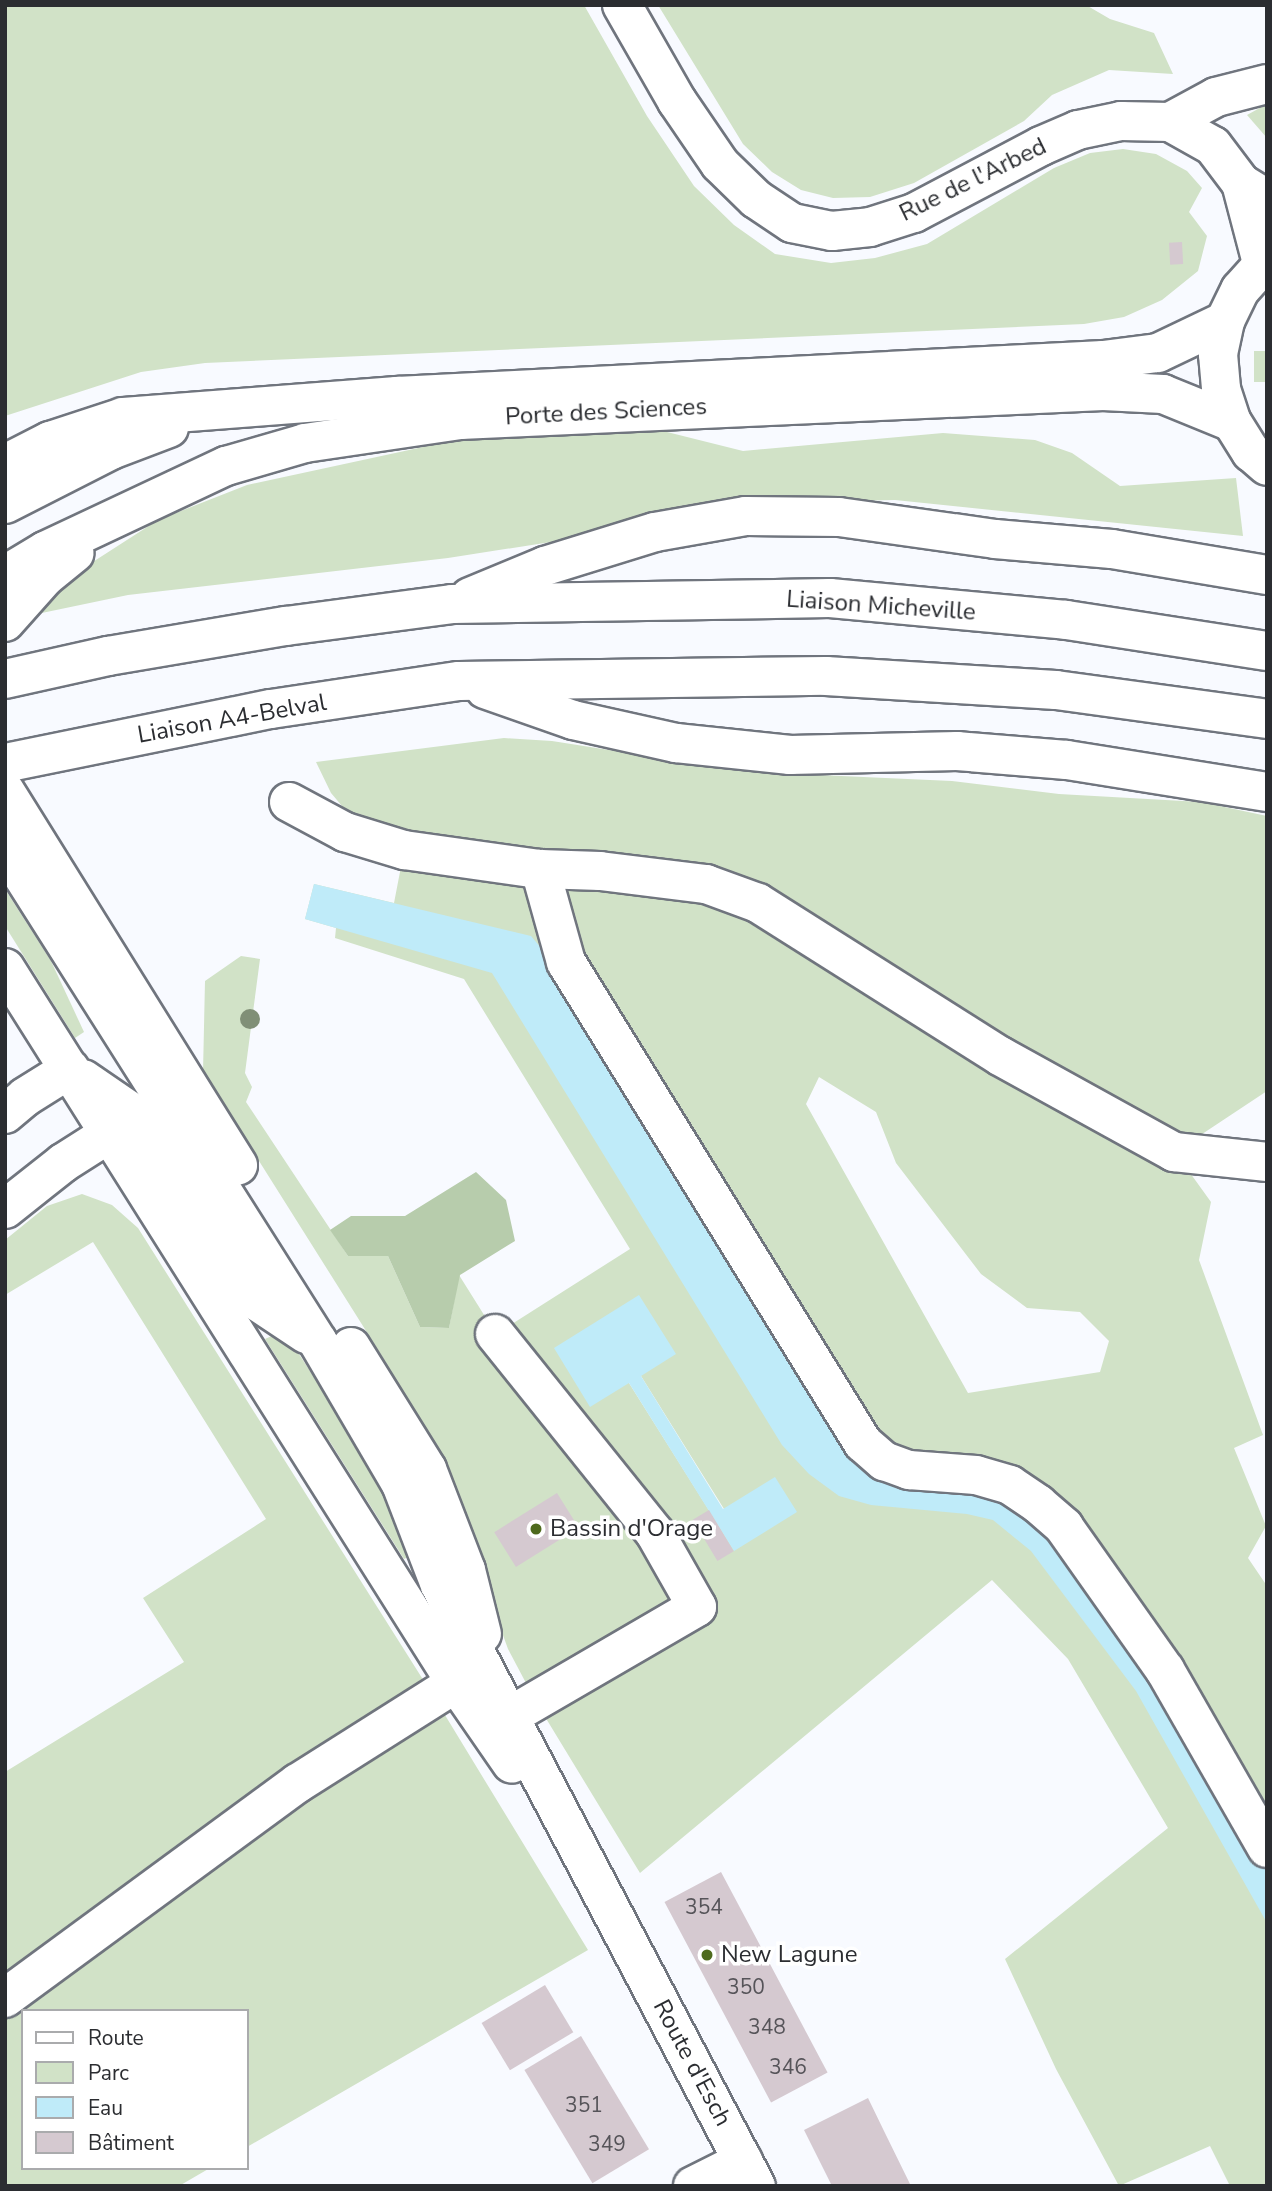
<!DOCTYPE html>
<html>
<head>
<meta charset="utf-8">
<style>
  body { margin:0 }
  #map { position:relative; width:1272px; height:2191px; overflow:hidden; background:#f8faff; font-family:"Nunito Sans",sans-serif }
  div>[style] { position:absolute }
  .green>* { inset:0; background:#d1e2c7; transform-origin:0 0 }
  .forest>* { inset:0; background:#b7ccac }
  .water>* { inset:0; background:#bfebf9 }
  .building>* { inset:0; background:#d5c9d0; transform-origin:0 0 }
  .roads { filter:drop-shadow(2px 0 #70757e) drop-shadow(-2px 0 #70757e) drop-shadow(0 2px #70757e) drop-shadow(0 -2px #70757e) }
  .minor>* { height:38px; margin:-19px; padding:0 19px; transform-origin:19px; border-radius:19px; background:#fff }
  .major>* { height:38px; margin:-19px; padding:0 19px; transform-origin:19px; border-radius:19px; background:#fff }
  .highway>* { height:38px; margin:-19px; padding:0 19px; transform-origin:19px; border-radius:19px; background:#fff }
  .trees>* { width:20px; height:20px; margin:-10px; border-radius:50%; background:#808f77 }
  .dots>* { width:19px; height:19px; translate:-50% -50%; box-sizing:border-box; border:4px solid #fff; border-radius:50% }
  span { translate:-50% -50%; white-space:nowrap; text-align:center; line-height:1.15; -webkit-text-stroke:7px #fff; paint-order:stroke }
  .number-label { font-size:21px; color:#565459 }
  .number-label span { -webkit-text-stroke-width:0 }
  .street-label { font-size:24px; color:#2b2d31 }
  .poi-label { font-size:24px; color:#2b2d31 }
  .left { translate:0 -50%; text-align:left }
  .frame { position:absolute; inset:0; border:7px solid #2b2d31; pointer-events:none }
  .legend { position:absolute; left:21px; top:2009px; width:228px; height:161px; box-sizing:border-box; background:#fff; border:2px solid #aaabad; margin:0; padding:9px 12px; list-style:none; font-size:21px; color:#2b2d31 }
  .legend li { display:flex; align-items:center; gap:14px; height:35px }
  .legend b { width:35px; border:2px solid #aaabad }
</style>
</head>
<body>
<div id="map">
  <div class="green">
    <div style="clip-path:polygon(5px 5px,584px 5px,647px 116px,694px 186px,734px 225px,775px 254px,831px 263px,875px 258px,927px 244px,1054px 168px,1090px 153px,1123px 149px,1156px 154px,1187px 171px,1202px 188px,1189px 212px,1207px 236px,1198px 271px,1162px 300px,1124px 317px,1084px 324px,205px 363px,141px 372px,5px 416px)"></div>
    <div style="clip-path:polygon(658px 5px,1086px 5px,1110px 19px,1154px 33px,1173px 74px,1109px 70px,1052px 95px,1024px 121px,914px 183px,870px 197px,833px 198px,801px 190px,772px 172px,743px 144px)"></div>
    <div style="clip-path:polygon(1267px 104px,1267px 138px,1247px 115px)"></div>
    <div style="left:1254px;top:351px;width:13px;height:31px"></div>
    <div style="clip-path:polygon(659px 430px,743px 451px,943px 433px,1035px 440px,1072px 453px,1120px 486px,1236px 478px,1243px 536px,895px 500px,756px 503px,589px 536px,448px 558px,128px 595px,37px 614px,85px 567px,158px 520px,247px 485px,460px 439px)"></div>
    <div style="clip-path:polygon(evenodd,504px 738px,552px 741px,698px 764px,819px 775px,952px 781px,1059px 794px,1201px 802px,1267px 816px,1267px 1091px,1175px 1152px,1211px 1202px,1199px 1260px,1263px 1435px,1234px 1448px,1266px 1526px,1248px 1558px,1267px 1586px,1267px 2186px,1230px 2186px,1210px 2146px,1119px 2186px,1056px 2069px,1005px 1959px,1168px 1828px,1068px 1659px,992px 1580px,640px 1873px,536px 1702px,508px 1649px,441px 1462px,385px 1361px,203px 1072px,205px 981px,241px 956px,260px 959px,245px 1073px,252px 1087px,246px 1102px,348px 1256px,388px 1256px,420px 1327px,449px 1328px,459px 1275px,496px 1334px,630px 1249px,464px 979px,335px 938px,336px 928px,305px 919px,314px 884px,394px 903px,404px 851px,364px 832px,331px 793px,316px 762px,504px 738px,819px 1077px,876px 1112px,896px 1163px,981px 1274px,1027px 1308px,1080px 1312px,1109px 1341px,1100px 1372px,968px 1393px,806px 1104px,819px 1077px,504px 738px,641px 1376px,724px 1509px,734px 1550px,629px 1383px,641px 1376px)"></div>
    <div style="clip-path:polygon(5px 889px,51px 961px,84px 1032px,75px 1038px,5px 926px)"></div>
    <div style="clip-path:polygon(82px 1194px,112px 1205px,138px 1228px,434px 1697px,588px 1950px,247px 2147px,247px 2011px,23px 2011px,23px 2168px,210px 2168px,179px 2186px,5px 2186px,5px 1772px,184px 1662px,143px 1598px,266px 1519px,93px 1242px,5px 1295px,5px 1240px,47px 1206px)"></div>
    <div style="clip-path:polygon(274px 1335px,297px 1351px,389px 1493px,414px 1554px,404px 1559px,265px 1339px)"></div>
  </div>
  <div class="forest">
    <div style="clip-path:polygon(476px 1172px,506px 1200px,515px 1241px,460px 1275px,449px 1328px,420px 1327px,388px 1256px,348px 1256px,330px 1230px,351px 1216px,405px 1216px)"></div>
  </div>
  <div class="water">
    <div style="clip-path:polygon(314px 884px,531px 936px,557px 967px,857px 1448px,975px 1483px,1034px 1510px,1159px 1674px,1267px 1868px,1267px 1923px,1136px 1691px,1031px 1551px,993px 1520px,967px 1514px,871px 1505px,839px 1496px,809px 1474px,782px 1445px,492px 973px,305px 919px)"></div>
    <div style="clip-path:polygon(639px 1295px,676px 1354px,641px 1376px,723px 1509px,775px 1477px,797px 1512px,734px 1551px,629px 1383px,590px 1407px,554px 1348px)"></div>
  </div>
  <div class="building">
    <div style="left:1182px;top:242px;width:22px;height:13px;rotate:87deg"></div>
    <div style="left:557px;top:1493px;width:41px;height:74px;rotate:58deg"></div>
    <div style="left:709px;top:1510px;width:48px;height:19px;rotate:59deg"></div>
    <div style="left:721px;top:1872px;width:227px;height:64px;rotate:62deg"></div>
    <div style="left:545px;top:1985px;width:55px;height:74px;rotate:59deg"></div>
    <div style="left:581px;top:2036px;width:132px;height:66px;rotate:59deg"></div>
    <div style="clip-path:polygon(868px 2098px,884px 2131px,911px 2186px,832px 2186px,804px 2130px)"></div>
  </div>
  <div class="roads">
    <div class="minor">
      <div style="left:1170px;top:122px;width:52px;rotate:-28.5deg"></div>
      <div style="left:1216px;top:97px;width:53px;rotate:-14.3deg"></div>
      <div style="left:289px;top:802px;width:64px;rotate:28.2deg"></div>
      <div style="left:345px;top:832px;width:62px;rotate:17deg"></div>
      <div style="left:404px;top:850px;width:137px;rotate:8deg"></div>
      <div style="left:540px;top:869px;width:60px;rotate:1.9deg"></div>
      <div style="left:600px;top:871px;width:107px;rotate:7deg"></div>
      <div style="left:706px;top:884px;width:55px;rotate:20.1deg"></div>
      <div style="left:758px;top:903px;width:286px;rotate:32.3deg"></div>
      <div style="left:1000px;top:1056px;width:199px;rotate:28.9deg"></div>
      <div style="left:1174px;top:1152px;width:94px;rotate:6.1deg"></div>
      <div style="left:540px;top:869px;width:97px;rotate:74.4deg"></div>
      <div style="left:566px;top:962px;width:565px;rotate:58.31deg"></div>
      <div style="left:863px;top:1443px;width:28px;rotate:41deg"></div>
      <div style="left:884px;top:1461px;width:27px;rotate:20deg"></div>
      <div style="left:909px;top:1470px;width:67px;rotate:4.3deg"></div>
      <div style="left:976px;top:1475px;width:35px;rotate:16deg"></div>
      <div style="left:1010px;top:1485px;width:34px;rotate:34deg"></div>
      <div style="left:1038px;top:1504px;width:35px;rotate:41deg"></div>
      <div style="left:1064px;top:1527px;width:175px;rotate:54.8deg"></div>
      <div style="left:1165px;top:1670px;width:205px;rotate:60.2deg"></div>
      <div style="left:495px;top:1334px;width:255px;rotate:51.2deg"></div>
      <div style="left:655px;top:1533px;width:85px;rotate:60.4deg"></div>
      <div style="left:697px;top:1607px;width:216px;rotate:149.8deg"></div>
      <div style="left:5px;top:1998px;width:363px;rotate:-36.3deg"></div>
      <div style="left:298px;top:1783px;width:187px;rotate:-32.3deg"></div>
      <div style="left:693px;top:2186px;width:56px;rotate:-26.6deg"></div>
    </div>
    <div class="major">
      <div style="left:622px;top:5px;width:111px;rotate:60.2deg"></div>
      <div style="left:677px;top:101px;width:76px;rotate:55.7deg"></div>
      <div style="left:720px;top:164px;width:50px;rotate:44.2deg"></div>
      <div style="left:756px;top:199px;width:43px;rotate:33.7deg"></div>
      <div style="left:792px;top:223px;width:41px;rotate:11.3deg"></div>
      <div style="left:832px;top:231px;width:38px;rotate:-6deg"></div>
      <div style="left:870px;top:227px;width:46px;rotate:-17.7deg"></div>
      <div style="left:914px;top:213px;width:144px;rotate:-27.8deg"></div>
      <div style="left:1041px;top:146px;width:40px;rotate:-23.4deg"></div>
      <div style="left:1078px;top:130px;width:44px;rotate:-11.8deg"></div>
      <div style="left:1121px;top:121px;width:49px;rotate:1.2deg"></div>
      <div style="left:1170px;top:122px;width:49px;rotate:29.2deg"></div>
      <div style="left:1213px;top:146px;width:46px;rotate:52.9deg"></div>
      <div style="left:1241px;top:183px;width:31px;rotate:32deg"></div>
      <div style="left:1241px;top:183px;width:83px;rotate:75.3deg"></div>
      <div style="left:1267px;top:260px;width:40px;rotate:132deg"></div>
      <div style="left:1240px;top:290px;width:34px;rotate:116deg"></div>
      <div style="left:1225px;top:321px;width:34px;rotate:102deg"></div>
      <div style="left:1218px;top:354px;width:35px;rotate:85deg"></div>
      <div style="left:1221px;top:389px;width:35px;rotate:72deg"></div>
      <div style="left:1232px;top:422px;width:36px;rotate:58deg"></div>
      <div style="left:1251px;top:452px;width:21px;rotate:41deg"></div>
      <div style="left:5px;top:464px;width:51px;rotate:-27.1deg"></div>
      <div style="left:50px;top:441px;width:77px;rotate:-18.2deg"></div>
      <div style="left:123px;top:417px;width:275px;rotate:-4.4deg"></div>
      <div style="left:397px;top:396px;width:707px;rotate:-2.92deg"></div>
      <div style="left:1103px;top:360px;width:55px;rotate:-7.3deg"></div>
      <div style="left:1158px;top:353px;width:74px;rotate:-25.5deg"></div>
      <div style="left:5px;top:504px;width:119px;rotate:-27deg"></div>
      <div style="left:111px;top:450px;width:62px;rotate:-20.8deg"></div>
      <div style="left:5px;top:575px;width:47px;rotate:-31deg"></div>
      <div style="left:45px;top:551px;width:200px;rotate:-25.2deg"></div>
      <div style="left:226px;top:466px;width:82px;rotate:-16.2deg"></div>
      <div style="left:305px;top:443px;width:157px;rotate:-8.4deg"></div>
      <div style="left:460px;top:420px;width:644px;rotate:-2.58deg"></div>
      <div style="left:1103px;top:391px;width:60px;rotate:2.9deg"></div>
      <div style="left:1163px;top:394px;width:74px;rotate:22.1deg"></div>
      <div style="left:5px;top:622px;width:60px;rotate:-48.4deg"></div>
      <div style="left:45px;top:577px;width:38px;rotate:-39deg"></div>
      <div style="left:5px;top:791px;width:441px;rotate:58.1deg"></div>
      <div style="left:5px;top:848px;width:585px;rotate:57.64deg"></div>
      <div style="left:318px;top:1342px;width:164px;rotate:59.7deg"></div>
      <div style="left:401px;top:1484px;width:108px;rotate:68.9deg"></div>
      <div style="left:440px;top:1585px;width:679px;rotate:62.27deg"></div>
      <div style="left:5px;top:968px;width:845px;rotate:57.76deg"></div>
      <div style="left:456px;top:1683px;width:98px;rotate:55.3deg"></div>
      <div style="left:83px;top:1079px;width:65px;rotate:34.4deg"></div>
      <div style="left:137px;top:1116px;width:215px;rotate:57.7deg"></div>
      <div style="left:252px;top:1298px;width:65px;rotate:33.7deg"></div>
      <div style="left:5px;top:1114px;width:26px;rotate:-40deg"></div>
      <div style="left:25px;top:1097px;width:53px;rotate:-31.9deg"></div>
      <div style="left:5px;top:1209px;width:74px;rotate:-38.4deg"></div>
      <div style="left:63px;top:1163px;width:82px;rotate:-32.5deg"></div>
      <div style="left:351px;top:1347px;width:144px;rotate:58.1deg"></div>
      <div style="left:427px;top:1469px;width:108px;rotate:68.9deg"></div>
      <div style="left:466px;top:1570px;width:66px;rotate:76deg"></div>
    </div>
    <div class="highway">
      <div style="left:470px;top:597px;width:81px;rotate:-22.5deg"></div>
      <div style="left:545px;top:566px;width:115px;rotate:-17.2deg"></div>
      <div style="left:655px;top:532px;width:92px;rotate:-10deg"></div>
      <div style="left:746px;top:516px;width:93px;rotate:0.6deg"></div>
      <div style="left:839px;top:517px;width:158px;rotate:8deg"></div>
      <div style="left:995px;top:539px;width:117px;rotate:4.9deg"></div>
      <div style="left:1112px;top:549px;width:157px;rotate:9.5deg"></div>
      <div style="left:5px;top:679px;width:106px;rotate:-12.6deg"></div>
      <div style="left:108px;top:656px;width:181px;rotate:-9.6deg"></div>
      <div style="left:286px;top:626px;width:167px;rotate:-7.5deg"></div>
      <div style="left:452px;top:604px;width:378px;rotate:-0.9deg"></div>
      <div style="left:830px;top:598px;width:237px;rotate:5.3deg"></div>
      <div style="left:1066px;top:620px;width:203px;rotate:8.8deg"></div>
      <div style="left:485px;top:689px;width:93px;rotate:19.4deg"></div>
      <div style="left:573px;top:720px;width:106px;rotate:12.6deg"></div>
      <div style="left:676px;top:743px;width:115px;rotate:6deg"></div>
      <div style="left:790px;top:755px;width:167px;rotate:-1.4deg"></div>
      <div style="left:957px;top:751px;width:110px;rotate:4.7deg"></div>
      <div style="left:1067px;top:760px;width:203px;rotate:9.1deg"></div>
      <div style="left:5px;top:763px;width:271px;rotate:-11.5deg"></div>
      <div style="left:271px;top:709px;width:190px;rotate:-8.5deg"></div>
      <div style="left:459px;top:681px;width:367px;rotate:-0.8deg"></div>
      <div style="left:826px;top:676px;width:230px;rotate:3.5deg"></div>
      <div style="left:1056px;top:690px;width:213px;rotate:7.8deg"></div>
    </div>
  </div>
  <div class="trees">
    <div style="left:250px;top:1019px"></div>
  </div>
  <div class="dots">
    <div style="left:536px;top:1529px;background:#4e6a1d"></div>
    <div style="left:707px;top:1955px;background:#4e6a1d"></div>
  </div>
  <div class="number-label">
    <span style="left:704px;top:1907px">354</span>
    <span style="left:746px;top:1987px">350</span>
    <span style="left:767px;top:2027px">348</span>
    <span style="left:788px;top:2067px">346</span>
    <span style="left:584px;top:2105px">351</span>
    <span style="left:607px;top:2144px">349</span>
  </div>
  <div class="street-label">
    <span style="left:973px;top:180px;rotate:-26deg">Rue de l'Arbed</span>
    <span style="left:606px;top:412px;rotate:-3deg">Porte des Sciences</span>
    <span style="left:881px;top:606px;rotate:4deg">Liaison Micheville</span>
    <span style="left:232px;top:719px;rotate:-10deg">Liaison A4-Belval</span>
    <span style="left:692px;top:2063px;rotate:62deg">Route d'Esch</span>
  </div>
  <div class="poi-label">
    <span class="left" style="left:550px;top:1529px">Bassin d'Orage</span>
    <span class="left" style="left:721px;top:1955px">New Lagune</span>
  </div>
  <div class="frame"></div>
  <ul class="legend">
  <li><b style="height:9px;background:#fff"></b>Route</li>
  <li><b style="height:19px;background:#d1e2c7"></b>Parc</li>
  <li><b style="height:19px;background:#bfebf9"></b>Eau</li>
  <li><b style="height:19px;background:#d5c9d0"></b>Bâtiment</li>
  </ul>
</div>
</body>
</html>
